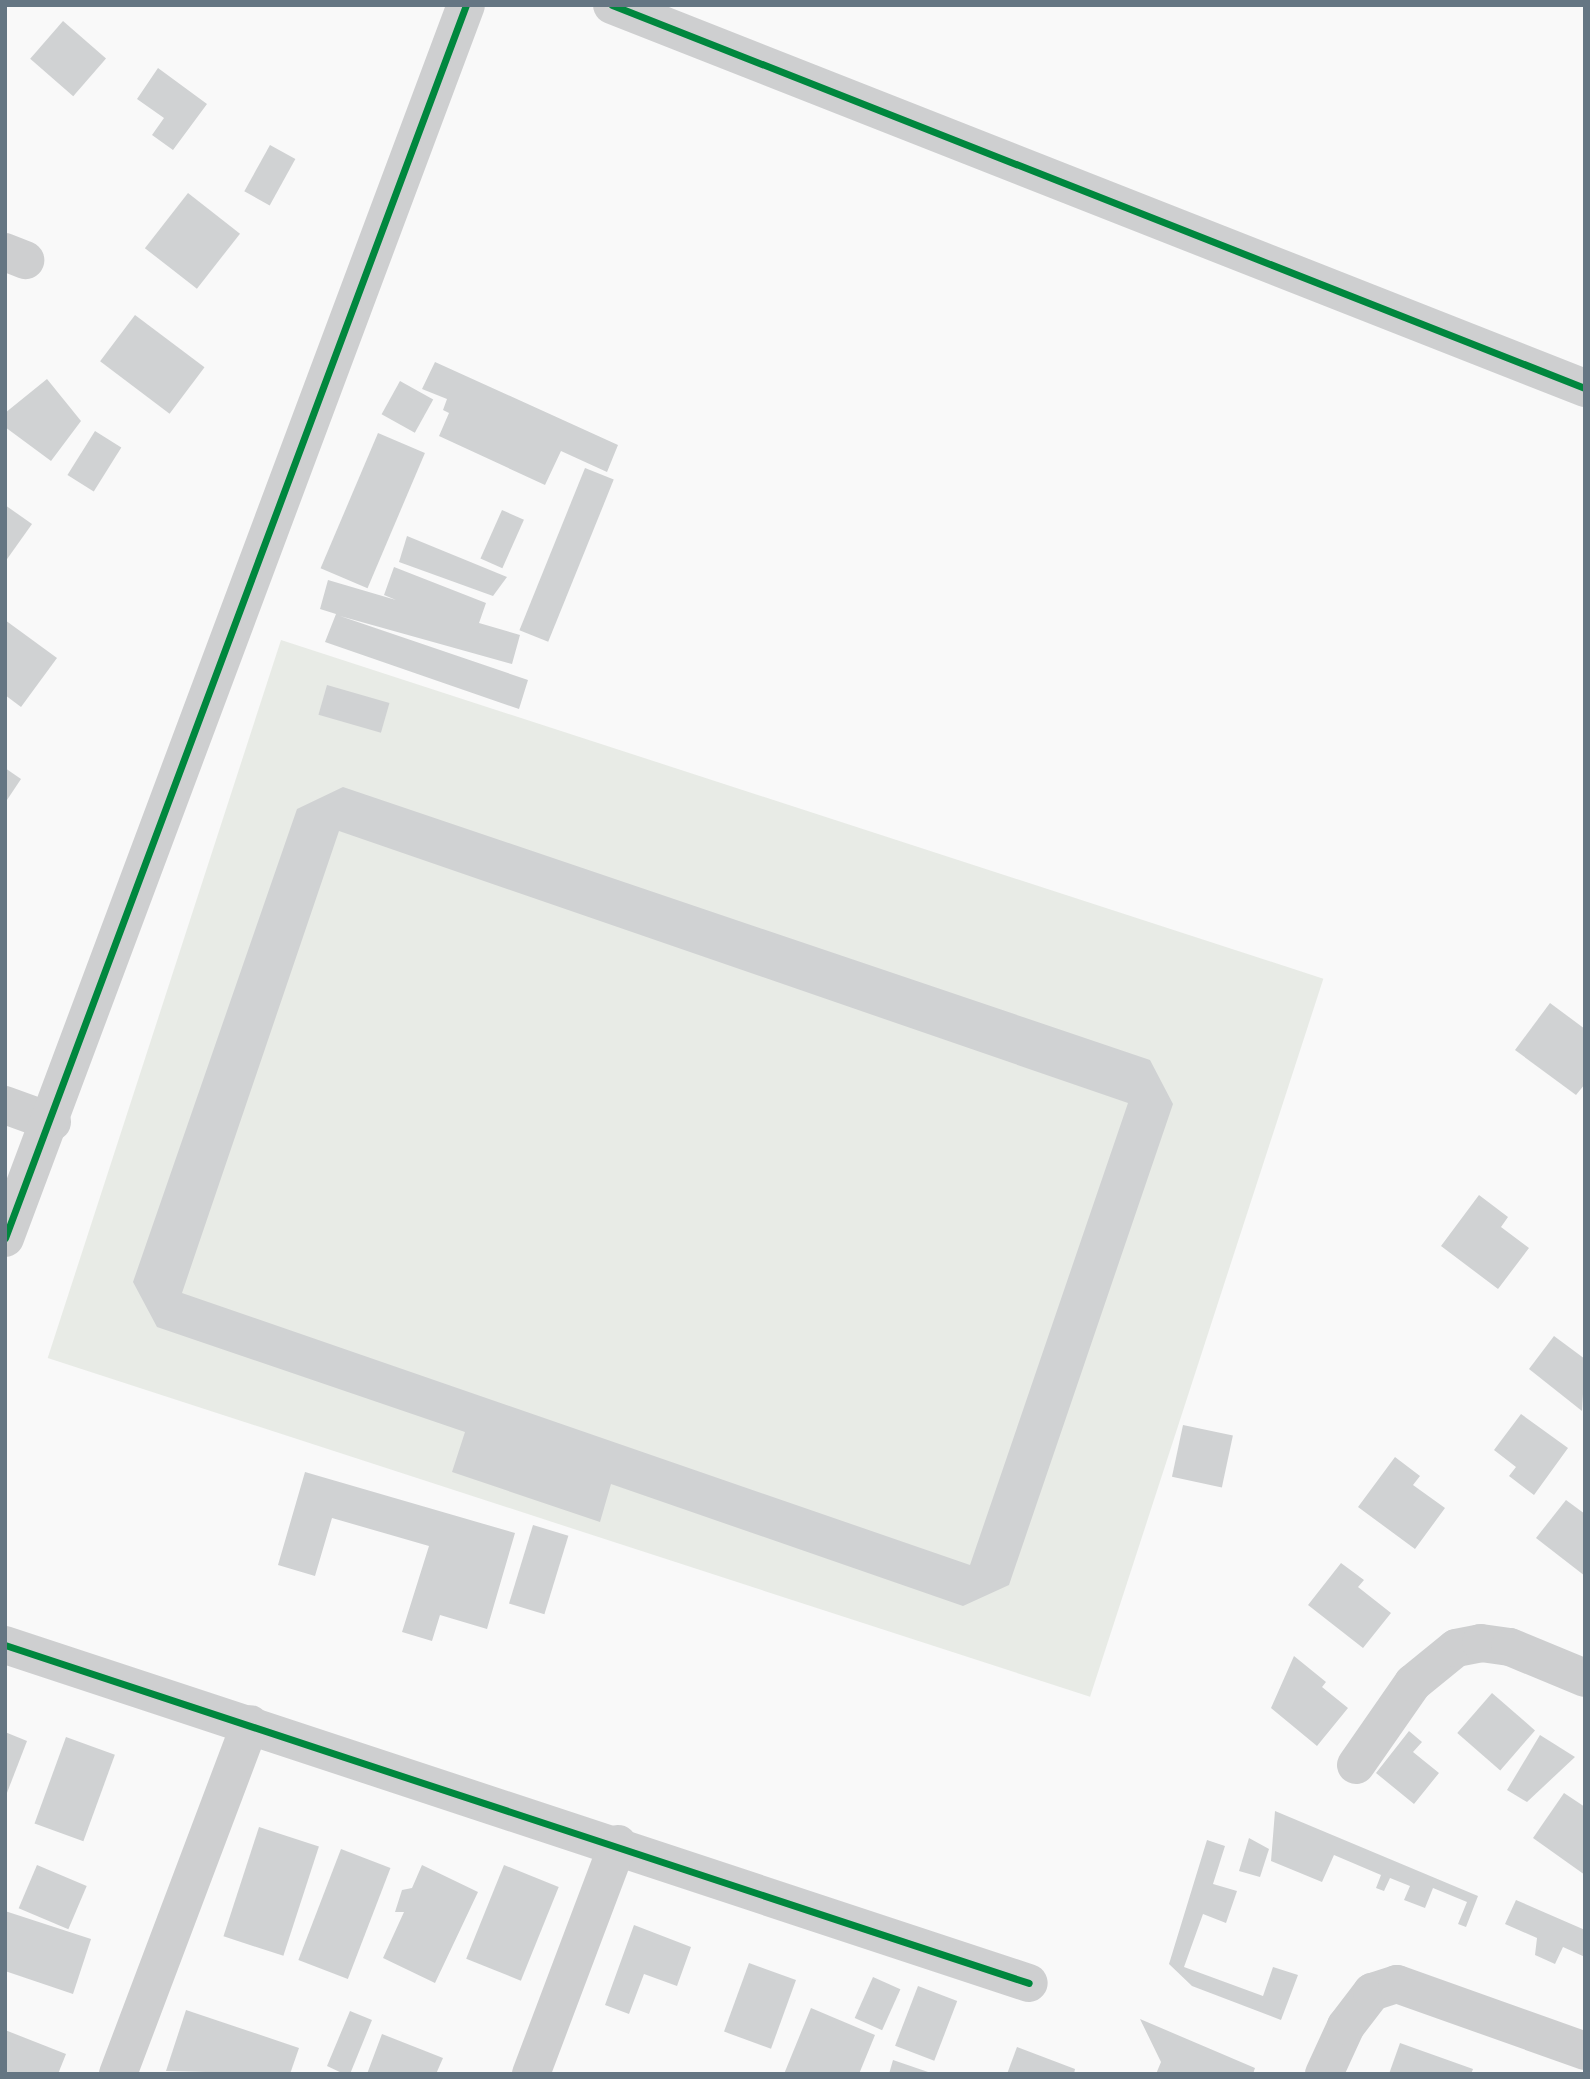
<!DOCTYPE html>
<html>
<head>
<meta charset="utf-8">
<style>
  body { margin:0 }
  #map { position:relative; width:1590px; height:2079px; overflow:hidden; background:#f9f9f9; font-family:"Roboto Condensed",sans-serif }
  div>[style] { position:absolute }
  .green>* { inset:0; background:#e8ebe6; transform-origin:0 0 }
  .building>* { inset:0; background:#d0d2d3; transform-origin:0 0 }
  .street>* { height:38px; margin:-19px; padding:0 19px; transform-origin:19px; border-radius:19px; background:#cecfd0 }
  .cycleway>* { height:7px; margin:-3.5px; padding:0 3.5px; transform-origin:3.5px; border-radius:3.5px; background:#00873e }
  span { translate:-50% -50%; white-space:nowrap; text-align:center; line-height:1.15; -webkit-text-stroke:7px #fff; paint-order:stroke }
  .frame { position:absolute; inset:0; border:7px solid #657683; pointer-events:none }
</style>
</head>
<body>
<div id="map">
  <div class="green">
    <div style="left:281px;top:640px;width:1096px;height:755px;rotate:18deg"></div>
  </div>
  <div class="building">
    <div style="left:63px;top:21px;width:57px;height:50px;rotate:41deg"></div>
    <div style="clip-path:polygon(158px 68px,207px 104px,173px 150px,152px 135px,164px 118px,137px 99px)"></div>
    <div style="left:270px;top:145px;width:29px;height:53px;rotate:29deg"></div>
    <div style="left:188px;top:193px;width:66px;height:70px;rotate:38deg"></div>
    <div style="left:135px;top:315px;width:87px;height:58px;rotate:37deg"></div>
    <div style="clip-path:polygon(435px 362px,618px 445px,607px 472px,561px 451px,545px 485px,439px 436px,449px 413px,443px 410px,447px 399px,422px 389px)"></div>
    <div style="clip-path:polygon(47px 379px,81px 421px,51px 461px,5px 427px,5px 413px)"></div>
    <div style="left:400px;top:381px;width:38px;height:38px;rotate:29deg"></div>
    <div style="left:95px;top:431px;width:31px;height:52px;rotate:32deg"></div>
    <div style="left:378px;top:433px;width:51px;height:147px;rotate:23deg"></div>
    <div style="left:585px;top:468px;width:31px;height:175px;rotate:22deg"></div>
    <div style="clip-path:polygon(5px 505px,32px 524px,5px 562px)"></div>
    <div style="left:502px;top:510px;width:24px;height:53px;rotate:24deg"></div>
    <div style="clip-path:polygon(407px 536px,507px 577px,493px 596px,399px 562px)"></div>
    <div style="clip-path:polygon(394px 567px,486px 603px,479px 623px,520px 635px,512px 664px,340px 616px,528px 680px,519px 709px,325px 642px,336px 614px,320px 609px,328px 580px,396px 600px,384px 595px)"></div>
    <div style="clip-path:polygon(5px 620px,57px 658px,21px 707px,5px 695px)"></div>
    <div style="left:327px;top:685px;width:65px;height:31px;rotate:16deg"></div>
    <div style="clip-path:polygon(5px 768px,21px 779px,5px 803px)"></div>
    <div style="clip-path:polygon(evenodd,343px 787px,1150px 1060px,1173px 1104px,1009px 1585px,963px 1606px,611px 1484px,600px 1522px,452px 1472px,465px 1432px,157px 1327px,133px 1282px,297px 809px,343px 787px,339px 831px,1128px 1103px,970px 1565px,182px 1293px,339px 831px)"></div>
    <div style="clip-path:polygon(1550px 1003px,1585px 1029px,1585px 1084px,1576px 1095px,1515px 1050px)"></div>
    <div style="clip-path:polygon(1479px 1195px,1508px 1217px,1501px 1227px,1529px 1248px,1498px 1289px,1441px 1246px)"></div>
    <div style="clip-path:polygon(1554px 1336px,1585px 1359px,1582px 1411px,1529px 1369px)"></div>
    <div style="clip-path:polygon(1521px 1414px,1568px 1448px,1534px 1495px,1509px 1476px,1516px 1467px,1494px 1450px)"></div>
    <div style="left:1183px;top:1425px;width:51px;height:53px;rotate:12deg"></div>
    <div style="clip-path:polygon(1395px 1457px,1420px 1476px,1413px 1485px,1445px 1508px,1415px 1549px,1358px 1507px)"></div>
    <div style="clip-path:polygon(305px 1472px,515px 1533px,487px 1629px,440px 1615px,432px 1641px,402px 1632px,429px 1546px,332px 1518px,315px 1576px,278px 1565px)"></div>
    <div style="clip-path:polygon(1566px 1500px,1585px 1514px,1585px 1576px,1536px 1538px)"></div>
    <div style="left:533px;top:1525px;width:37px;height:82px;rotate:17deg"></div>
    <div style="clip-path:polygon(1341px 1563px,1364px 1580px,1358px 1587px,1391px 1613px,1363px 1648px,1308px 1605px)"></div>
    <div style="clip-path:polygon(1294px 1656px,1326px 1682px,1322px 1687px,1348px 1708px,1317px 1746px,1271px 1708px)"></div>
    <div style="left:1492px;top:1693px;width:57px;height:53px;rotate:41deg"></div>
    <div style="clip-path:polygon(1409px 1731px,1422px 1742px,1413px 1752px,1439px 1773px,1414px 1804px,1376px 1773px)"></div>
    <div style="clip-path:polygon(5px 1732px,27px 1741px,5px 1798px)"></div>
    <div style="clip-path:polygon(1540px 1735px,1575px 1757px,1527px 1802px,1507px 1790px)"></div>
    <div style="left:66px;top:1737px;width:52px;height:92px;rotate:20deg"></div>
    <div style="clip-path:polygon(1564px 1793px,1585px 1807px,1585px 1875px,1533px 1838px)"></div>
    <div style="clip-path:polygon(1275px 1811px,1478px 1896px,1466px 1927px,1458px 1924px,1467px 1902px,1433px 1888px,1425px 1908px,1404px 1900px,1410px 1886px,1390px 1878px,1384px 1891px,1376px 1888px,1381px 1875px,1334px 1855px,1322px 1882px,1271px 1861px)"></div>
    <div style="left:259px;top:1827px;width:63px;height:115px;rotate:18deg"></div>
    <div style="clip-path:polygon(1249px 1838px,1269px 1849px,1260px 1877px,1239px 1871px)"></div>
    <div style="clip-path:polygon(1207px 1840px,1225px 1846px,1213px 1884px,1237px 1891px,1226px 1923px,1203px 1914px,1184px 1967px,1263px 1996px,1273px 1967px,1298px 1975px,1281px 2020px,1192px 1986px,1169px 1964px)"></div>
    <div style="left:341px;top:1849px;width:53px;height:119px;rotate:21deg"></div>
    <div style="left:37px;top:1865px;width:54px;height:47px;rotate:23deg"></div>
    <div style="clip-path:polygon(422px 1865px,478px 1892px,435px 1983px,383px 1958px,404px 1912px,395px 1912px,402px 1890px,412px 1888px)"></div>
    <div style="left:504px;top:1865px;width:59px;height:101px;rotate:22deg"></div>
    <div style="clip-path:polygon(1516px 1900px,1585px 1930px,1585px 1957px,1563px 1947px,1555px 1964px,1535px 1955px,1537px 1938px,1505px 1924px)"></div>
    <div style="clip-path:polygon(5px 1911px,91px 1939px,73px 1994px,5px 1971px)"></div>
    <div style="clip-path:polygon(634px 1925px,691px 1947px,677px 1986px,644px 1974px,629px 2014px,605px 2005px)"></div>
    <div style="left:749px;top:1963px;width:50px;height:73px;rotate:20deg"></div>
    <div style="left:873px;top:1977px;width:30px;height:45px;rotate:24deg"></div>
    <div style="left:918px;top:1986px;width:42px;height:64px;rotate:21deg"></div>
    <div style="clip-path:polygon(811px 2008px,875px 2035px,859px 2074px,784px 2074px)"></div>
    <div style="clip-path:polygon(186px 2010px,299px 2048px,290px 2074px,166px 2071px)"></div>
    <div style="clip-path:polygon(350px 2011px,372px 2020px,350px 2074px,344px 2074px,327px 2066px)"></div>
    <div style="clip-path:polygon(1140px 2019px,1255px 2068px,1253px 2074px,1156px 2074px,1161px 2062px)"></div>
    <div style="clip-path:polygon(5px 2030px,66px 2054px,58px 2074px,5px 2074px)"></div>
    <div style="clip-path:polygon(382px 2034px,443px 2058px,436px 2074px,367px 2074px)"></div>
    <div style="clip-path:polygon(1400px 2043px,1473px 2069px,1471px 2074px,1389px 2074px)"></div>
    <div style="clip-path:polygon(1017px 2047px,1075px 2069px,1074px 2074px,1007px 2074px)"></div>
    <div style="clip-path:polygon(893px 2060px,931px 2073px,931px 2074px,889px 2074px)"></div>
  </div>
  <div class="street">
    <div style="left:612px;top:5px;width:1046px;rotate:21.49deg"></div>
    <div style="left:5px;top:252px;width:22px;rotate:22deg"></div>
    <div style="left:5px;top:1105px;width:50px;rotate:19.9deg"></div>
    <div style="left:5px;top:1238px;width:1316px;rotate:-69.5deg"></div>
    <div style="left:5px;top:1645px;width:1078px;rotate:18.27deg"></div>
    <div style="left:1356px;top:1765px;width:100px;rotate:-55.2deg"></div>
    <div style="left:1413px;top:1683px;width:55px;rotate:-39.1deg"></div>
    <div style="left:1456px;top:1648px;width:25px;rotate:-11deg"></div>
    <div style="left:1481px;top:1643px;width:29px;rotate:8deg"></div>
    <div style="left:1510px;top:1647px;width:81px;rotate:22.5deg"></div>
    <div style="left:118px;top:2074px;width:374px;rotate:-69.3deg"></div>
    <div style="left:531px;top:2074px;width:246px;rotate:-69.3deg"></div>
    <div style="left:1324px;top:2074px;width:53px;rotate:-65.4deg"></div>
    <div style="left:1346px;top:2026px;width:43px;rotate:-52.6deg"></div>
    <div style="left:1372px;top:1992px;width:26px;rotate:-18deg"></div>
    <div style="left:1397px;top:1984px;width:200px;rotate:19.6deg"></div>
  </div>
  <div class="cycleway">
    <div style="left:612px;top:5px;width:1046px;rotate:21.49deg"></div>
    <div style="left:5px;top:1238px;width:1316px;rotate:-69.5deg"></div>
    <div style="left:5px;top:1645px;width:1078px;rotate:18.27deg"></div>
  </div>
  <div class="frame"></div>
</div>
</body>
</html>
